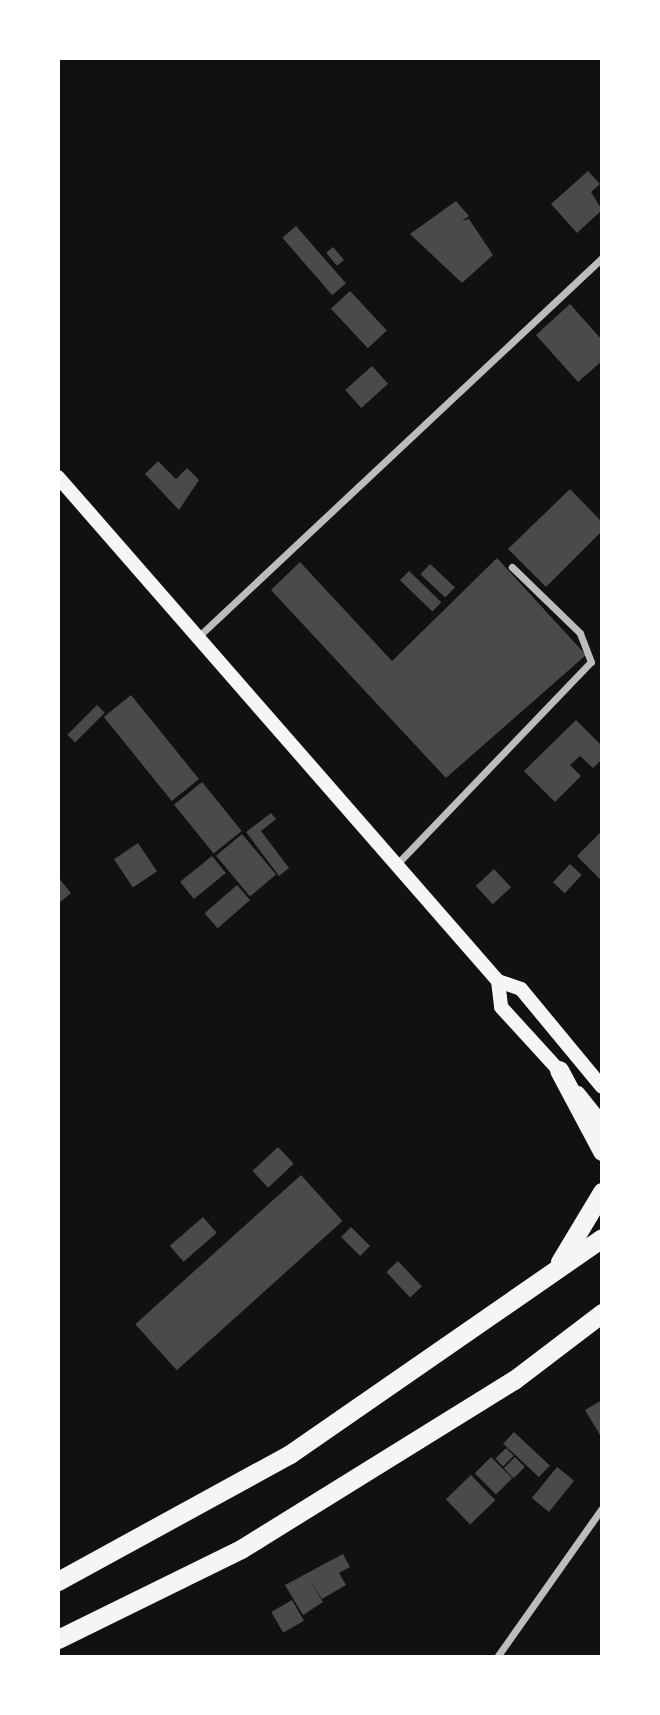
<!DOCTYPE html>
<html>
<head>
<meta charset="utf-8">
<style>
  body { margin:0 }
  #map { position:relative; width:660px; height:1715px; overflow:hidden; background:#111; font-family:"DM Sans",sans-serif }
  div>[style] { position:absolute }
  .building>* { inset:0; background:#4a4a4a; transform-origin:0 0 }
  .minor>* { height:7px; margin:-3.5px; padding:0 3.5px; transform-origin:3.5px; border-radius:3.5px; background:#bcbcbc }
  .secondary>* { height:14px; margin:-7px; padding:0 7px; transform-origin:7px; border-radius:7px; background:#f5f5f5 }
  .trunk>* { height:19px; margin:-9.5px; padding:0 9.5px; transform-origin:9.5px; border-radius:9.5px; background:#f5f5f5 }
  span { translate:-50% -50%; white-space:nowrap; text-align:center; line-height:1.15; -webkit-text-stroke:5px #fff; paint-order:stroke }
  .frame { position:absolute; inset:0; border:60px solid #fff; pointer-events:none }
</style>
</head>
<body>
<div id="map">
  <div class="building">
    <div style="clip-path:polygon(588px 171px,600px 184px,591px 192px,602px 210px,577px 233px,551px 204px)"></div>
    <div style="clip-path:polygon(456px 201px,469px 216px,462px 221px,469px 219px,493px 255px,462px 283px,410px 234px)"></div>
    <div style="left:296px;top:226px;width:76px;height:18px;rotate:49deg"></div>
    <div style="left:333px;top:247px;width:17px;height:9px;rotate:50deg"></div>
    <div style="left:350px;top:291px;width:54px;height:26px;rotate:47deg"></div>
    <div style="clip-path:polygon(570px 304px,602px 340px,602px 361px,578px 382px,536px 335px)"></div>
    <div style="left:372px;top:366px;width:24px;height:36px;rotate:48deg"></div>
    <div style="clip-path:polygon(158px 461px,176px 479px,187px 468px,199px 480px,179px 510px,145px 474px)"></div>
    <div style="clip-path:polygon(570px 489px,602px 522px,602px 531px,546px 587px,508px 549px)"></div>
    <div style="clip-path:polygon(497px 558px,586px 655px,446px 778px,271px 590px,300px 562px,392px 661px)"></div>
    <div style="left:430px;top:564px;width:34px;height:14px;rotate:43deg"></div>
    <div style="left:409px;top:571px;width:45px;height:13px;rotate:44deg"></div>
    <div style="left:131px;top:695px;width:108px;height:35px;rotate:51deg"></div>
    <div style="left:97px;top:705px;width:11px;height:42px;rotate:45deg"></div>
    <div style="clip-path:polygon(576px 720px,602px 746px,602px 759px,593px 768px,580px 756px,570px 765px,581px 776px,555px 802px,524px 771px)"></div>
    <div style="left:202px;top:782px;width:63px;height:36px;rotate:51deg"></div>
    <div style="clip-path:polygon(271px 813px,276px 819px,261px 831px,289px 868px,279px 876px,246px 832px)"></div>
    <div style="clip-path:polygon(602px 831px,602px 881px,577px 856px)"></div>
    <div style="left:242px;top:834px;width:53px;height:34px;rotate:50deg"></div>
    <div style="left:138px;top:843px;width:34px;height:29px;rotate:56deg"></div>
    <div style="left:212px;top:856px;width:22px;height:41px;rotate:51deg"></div>
    <div style="left:570px;top:864px;width:16px;height:25px;rotate:43deg"></div>
    <div style="left:494px;top:869px;width:25px;height:25px;rotate:47deg"></div>
    <div style="clip-path:polygon(58px 877px,71px 893px,59px 903px,58px 902px)"></div>
    <div style="left:237px;top:885px;width:20px;height:43px;rotate:49deg"></div>
    <div style="left:278px;top:1147px;width:23px;height:35px;rotate:47deg"></div>
    <div style="left:301px;top:1175px;width:62px;height:223px;rotate:48deg"></div>
    <div style="left:203px;top:1217px;width:21px;height:44px;rotate:49deg"></div>
    <div style="left:351px;top:1227px;width:27px;height:14px;rotate:45deg"></div>
    <div style="left:398px;top:1261px;width:35px;height:16px;rotate:47deg"></div>
    <div style="clip-path:polygon(602px 1400px,602px 1433px,600px 1435px,585px 1410px)"></div>
    <div style="left:514px;top:1432px;width:49px;height:16px;rotate:43deg"></div>
    <div style="left:506px;top:1448px;width:11px;height:15px;rotate:45deg"></div>
    <div style="left:491px;top:1457px;width:30px;height:23px;rotate:45deg"></div>
    <div style="left:515px;top:1457px;width:14px;height:16px;rotate:45deg"></div>
    <div style="left:557px;top:1467px;width:22px;height:40px;rotate:39deg"></div>
    <div style="left:471px;top:1475px;width:35px;height:35px;rotate:46deg"></div>
    <div style="clip-path:polygon(343px 1554px,350px 1567px,339px 1573px,346px 1585px,322px 1599px,308px 1577px,323px 1602px,303px 1615px,285px 1585px)"></div>
    <div style="left:292px;top:1600px;width:24px;height:24px;rotate:60deg"></div>
  </div>
  <div class="minor">
    <div style="left:199px;top:636px;width:553px;rotate:-43.17deg"></div>
    <div style="left:397px;top:864px;width:280px;rotate:-46.2deg"></div>
    <div style="left:591px;top:662px;width:31px;rotate:-111deg"></div>
    <div style="left:580px;top:633px;width:95px;rotate:-135.9deg"></div>
    <div style="left:497px;top:1657px;width:182px;rotate:-54.8deg"></div>
  </div>
  <div class="secondary">
    <div style="left:58px;top:477px;width:669px;rotate:48.88deg"></div>
    <div style="left:498px;top:981px;width:26px;rotate:83deg"></div>
    <div style="left:501px;top:1007px;width:95px;rotate:47.6deg"></div>
    <div style="left:498px;top:981px;width:24px;rotate:19deg"></div>
    <div style="left:521px;top:989px;width:127px;rotate:50.4deg"></div>
    <div style="left:578px;top:1093px;width:38px;rotate:51deg"></div>
  </div>
  <div class="trunk">
    <div style="left:559px;top:1070px;width:92px;rotate:62deg"></div>
    <div style="left:560px;top:1262px;width:82px;rotate:-59deg"></div>
    <div style="left:58px;top:1581px;width:264px;rotate:-28.7deg"></div>
    <div style="left:290px;top:1454px;width:379px;rotate:-34.7deg"></div>
    <div style="left:58px;top:1639px;width:204px;rotate:-26.2deg"></div>
    <div style="left:241px;top:1549px;width:321px;rotate:-31.8deg"></div>
    <div style="left:514px;top:1380px;width:111px;rotate:-37.3deg"></div>
  </div>
  <div class="frame"></div>
</div>
</body>
</html>
